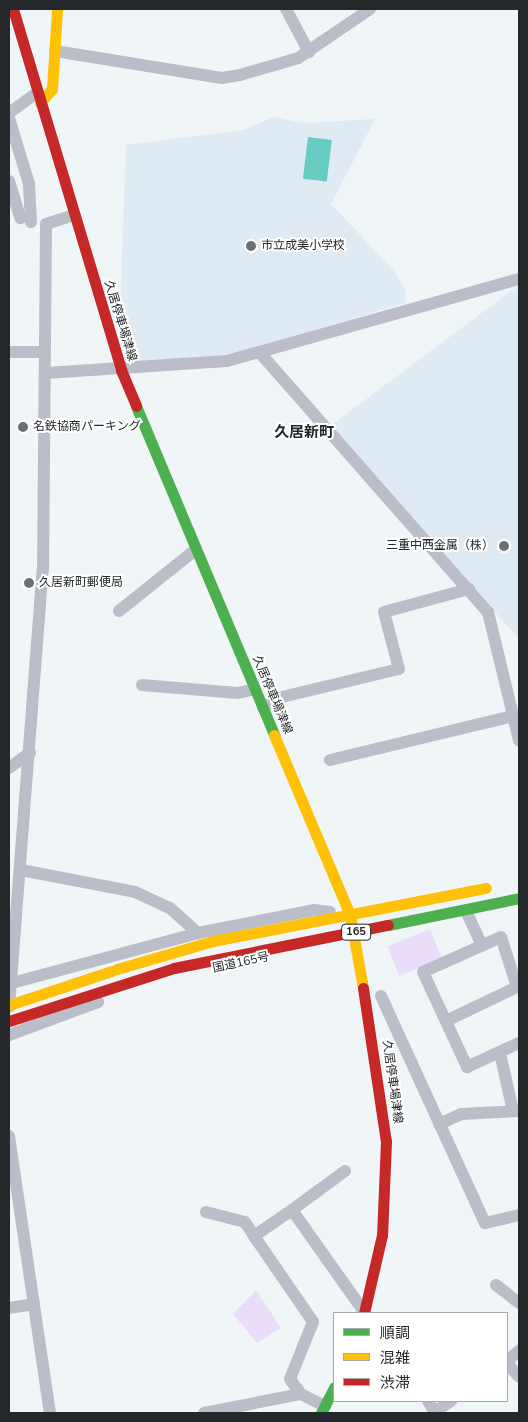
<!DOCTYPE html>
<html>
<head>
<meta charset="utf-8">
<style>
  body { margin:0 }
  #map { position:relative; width:528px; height:1422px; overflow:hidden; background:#f0f5f8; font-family:"Nunito Sans","Noto Sans JP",sans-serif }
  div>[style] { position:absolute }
  .built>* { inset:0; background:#e0eaf3 }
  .green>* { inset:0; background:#e9ddf9; transform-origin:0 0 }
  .water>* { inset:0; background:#66ccc2; transform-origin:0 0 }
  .street>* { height:12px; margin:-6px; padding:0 6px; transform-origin:6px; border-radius:6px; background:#bbbec9 }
  .fast>* { height:11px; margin:-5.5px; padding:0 5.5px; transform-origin:5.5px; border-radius:5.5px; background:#4caf50 }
  .slow>* { height:11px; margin:-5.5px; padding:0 5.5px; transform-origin:5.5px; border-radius:5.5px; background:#ffc107 }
  .jam>* { height:11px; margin:-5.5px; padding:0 5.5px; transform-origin:5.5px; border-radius:5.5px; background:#c62828 }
  .slow-bridge>* { height:11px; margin:-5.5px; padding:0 5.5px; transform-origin:5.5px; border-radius:5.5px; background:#ffc107 }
  .dots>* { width:14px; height:14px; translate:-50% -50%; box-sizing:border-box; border:2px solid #fff; border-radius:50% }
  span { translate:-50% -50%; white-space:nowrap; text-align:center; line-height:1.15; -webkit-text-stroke:4px #fff; paint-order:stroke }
  .shield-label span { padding:1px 4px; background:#fff; border:1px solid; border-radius:4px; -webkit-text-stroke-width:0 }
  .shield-label { font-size:11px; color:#25282a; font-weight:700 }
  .poi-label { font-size:12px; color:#25282a }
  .left { translate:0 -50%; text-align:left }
  .right { translate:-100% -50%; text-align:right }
  .street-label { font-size:12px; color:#25282a }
  .quarter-label { font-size:15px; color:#25282a; font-weight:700 }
  .frame { position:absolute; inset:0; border:10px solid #25282a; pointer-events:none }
  .legend { position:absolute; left:333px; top:1312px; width:175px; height:90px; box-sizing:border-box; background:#fff; border:1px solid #a8a9aa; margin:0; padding:6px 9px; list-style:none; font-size:15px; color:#25282a }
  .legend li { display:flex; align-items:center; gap:10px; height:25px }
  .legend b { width:25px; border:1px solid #a8a9aa }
</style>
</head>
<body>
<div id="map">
  <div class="built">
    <div style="clip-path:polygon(274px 117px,304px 123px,375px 119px,331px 204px,394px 271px,406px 291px,405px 303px,239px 353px,138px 364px,120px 311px,126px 145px,243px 130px)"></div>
    <div style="clip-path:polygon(519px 285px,519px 639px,329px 427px)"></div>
  </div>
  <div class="green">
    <div style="left:430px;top:929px;width:32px;height:46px;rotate:68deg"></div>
    <div style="clip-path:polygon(256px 1290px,281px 1328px,257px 1343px,233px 1314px)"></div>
  </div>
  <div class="water">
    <div style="left:308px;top:137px;width:24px;height:42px;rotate:7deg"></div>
  </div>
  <div class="street">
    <div style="left:286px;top:9px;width:49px;rotate:61.9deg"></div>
    <div style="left:55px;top:51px;width:169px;rotate:9.2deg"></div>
    <div style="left:222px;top:78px;width:18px;rotate:-9deg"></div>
    <div style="left:240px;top:75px;width:60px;rotate:-16.3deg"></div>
    <div style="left:298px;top:58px;width:87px;rotate:-34.2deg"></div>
    <div style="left:9px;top:113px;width:34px;rotate:-36deg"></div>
    <div style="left:9px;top:118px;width:69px;rotate:73.1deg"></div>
    <div style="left:29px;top:184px;width:38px;rotate:87deg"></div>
    <div style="left:9px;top:181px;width:39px;rotate:73deg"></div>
    <div style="left:9px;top:352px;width:36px"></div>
    <div style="left:261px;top:354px;width:344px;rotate:48.7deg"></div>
    <div style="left:488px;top:612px;width:132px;rotate:76.4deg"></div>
    <div style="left:46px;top:373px;width:181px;rotate:-3.8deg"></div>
    <div style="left:227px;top:361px;width:303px;rotate:-15.7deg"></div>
    <div style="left:119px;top:611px;width:96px;rotate:-38.7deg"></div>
    <div style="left:142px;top:685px;width:96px;rotate:4.8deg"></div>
    <div style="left:238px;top:693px;width:17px;rotate:-13deg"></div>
    <div style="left:263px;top:708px;width:22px;rotate:-30deg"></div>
    <div style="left:282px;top:697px;width:120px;rotate:-13.5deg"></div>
    <div style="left:399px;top:669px;width:59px;rotate:-104.7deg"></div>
    <div style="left:384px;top:612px;width:88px;rotate:-15.1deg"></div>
    <div style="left:330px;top:760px;width:188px;rotate:-13.5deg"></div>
    <div style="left:9px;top:768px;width:26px;rotate:-36deg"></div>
    <div style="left:21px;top:870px;width:116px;rotate:10.9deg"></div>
    <div style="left:135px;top:892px;width:38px;rotate:25deg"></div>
    <div style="left:170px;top:908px;width:38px;rotate:42deg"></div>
    <div style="left:466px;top:911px;width:38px;rotate:65deg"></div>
    <div style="left:12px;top:983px;width:193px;rotate:-15deg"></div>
    <div style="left:198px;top:933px;width:118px;rotate:-11.2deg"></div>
    <div style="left:314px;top:910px;width:16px;rotate:7deg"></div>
    <div style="left:381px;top:996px;width:250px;rotate:65.4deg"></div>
    <div style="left:485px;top:1223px;width:35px;rotate:-13deg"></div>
    <div style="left:9px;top:1007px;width:438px;rotate:-85.6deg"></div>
    <div style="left:43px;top:570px;width:346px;rotate:-89.5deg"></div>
    <div style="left:46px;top:224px;width:28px;rotate:-18deg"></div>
    <div style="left:446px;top:1021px;width:79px;rotate:-25.6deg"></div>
    <div style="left:517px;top:987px;width:52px;rotate:-107.7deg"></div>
    <div style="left:501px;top:937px;width:85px;rotate:155.8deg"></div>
    <div style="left:423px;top:972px;width:105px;rotate:65.1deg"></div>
    <div style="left:467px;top:1067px;width:57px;rotate:-24.8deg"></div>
    <div style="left:9px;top:1035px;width:95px;rotate:-20.3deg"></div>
    <div style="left:500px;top:1053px;width:59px;rotate:77.4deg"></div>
    <div style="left:439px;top:1124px;width:24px;rotate:-24deg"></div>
    <div style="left:461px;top:1114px;width:58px;rotate:-3deg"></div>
    <div style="left:9px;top:1136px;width:280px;rotate:81.6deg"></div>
    <div style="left:345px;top:1171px;width:66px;rotate:143.7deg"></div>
    <div style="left:292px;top:1210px;width:126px;rotate:54.7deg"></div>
    <div style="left:292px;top:1210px;width:46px;rotate:145.6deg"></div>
    <div style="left:254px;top:1236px;width:104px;rotate:55.5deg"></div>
    <div style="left:313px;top:1322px;width:61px;rotate:112deg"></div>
    <div style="left:290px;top:1379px;width:19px;rotate:54deg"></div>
    <div style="left:206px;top:1212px;width:40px;rotate:14.4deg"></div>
    <div style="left:245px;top:1222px;width:17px;rotate:57deg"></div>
    <div style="left:496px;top:1285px;width:29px;rotate:38deg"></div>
    <div style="left:9px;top:1308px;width:25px;rotate:-9deg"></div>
    <div style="left:507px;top:1361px;width:16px;rotate:-40deg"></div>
    <div style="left:507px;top:1363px;width:18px;rotate:49deg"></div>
    <div style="left:428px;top:1401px;width:13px;rotate:58deg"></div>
    <div style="left:204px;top:1413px;width:99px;rotate:-11.1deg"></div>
    <div style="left:301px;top:1394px;width:27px;rotate:27deg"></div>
    <div style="left:433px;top:1413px;width:22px;rotate:-34deg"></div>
  </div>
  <div class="fast">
    <div style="left:136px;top:406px;width:357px;rotate:67.2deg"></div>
    <div style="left:388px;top:925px;width:134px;rotate:-11.6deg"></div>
    <div style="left:321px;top:1413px;width:29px;rotate:-63deg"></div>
  </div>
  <div class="slow">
    <div style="left:40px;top:103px;width:18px;rotate:-49deg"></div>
    <div style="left:52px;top:89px;width:80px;rotate:-86.4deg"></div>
    <div style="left:274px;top:735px;width:195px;rotate:67.1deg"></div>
    <div style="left:350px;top:915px;width:74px;rotate:79.9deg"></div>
    <div style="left:117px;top:969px;width:100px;rotate:-16.3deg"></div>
    <div style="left:213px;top:941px;width:278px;rotate:-11deg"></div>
  </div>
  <div class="jam">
    <div style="left:13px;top:9px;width:377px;rotate:73.3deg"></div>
    <div style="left:121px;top:370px;width:39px;rotate:67deg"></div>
    <div style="left:363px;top:988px;width:155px;rotate:81.5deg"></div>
    <div style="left:386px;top:1141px;width:94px;rotate:92.4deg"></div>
    <div style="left:382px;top:1235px;width:80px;rotate:103deg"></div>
    <div style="left:9px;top:1021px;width:173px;rotate:-17.8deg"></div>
    <div style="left:174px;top:968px;width:218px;rotate:-11.4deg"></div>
  </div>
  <div class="slow-bridge">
    <div style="left:9px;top:1005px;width:108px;rotate:-18.3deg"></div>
  </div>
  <div class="dots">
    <div style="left:251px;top:246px;background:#6c7072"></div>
    <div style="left:23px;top:427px;background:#6c7072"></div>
    <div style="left:504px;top:546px;background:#6c7072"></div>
    <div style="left:29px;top:583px;background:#6c7072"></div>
  </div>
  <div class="shield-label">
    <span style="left:356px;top:932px">165</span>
  </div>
  <div class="poi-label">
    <span class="left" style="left:261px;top:246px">市立成美小学校</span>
    <span class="left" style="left:33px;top:427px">名鉄協商パーキング</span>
    <span class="right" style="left:494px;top:546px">三重中西金属（株）</span>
    <span class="left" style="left:39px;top:583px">久居新町郵便局</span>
  </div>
  <div class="street-label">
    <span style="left:120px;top:321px;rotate:73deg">久居停車場津線</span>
    <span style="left:272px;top:695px;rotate:67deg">久居停車場津線</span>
    <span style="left:241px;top:963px;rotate:-12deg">国道165号</span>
    <span style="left:392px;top:1082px;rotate:82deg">久居停車場津線</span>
  </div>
  <div class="quarter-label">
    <span style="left:304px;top:433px">久居新町</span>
  </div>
  <div class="frame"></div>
  <ul class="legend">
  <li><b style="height:6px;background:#4caf50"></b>順調</li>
  <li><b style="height:6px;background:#ffc107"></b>混雑</li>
  <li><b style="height:6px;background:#c62828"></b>渋滞</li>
  </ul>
</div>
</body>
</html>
